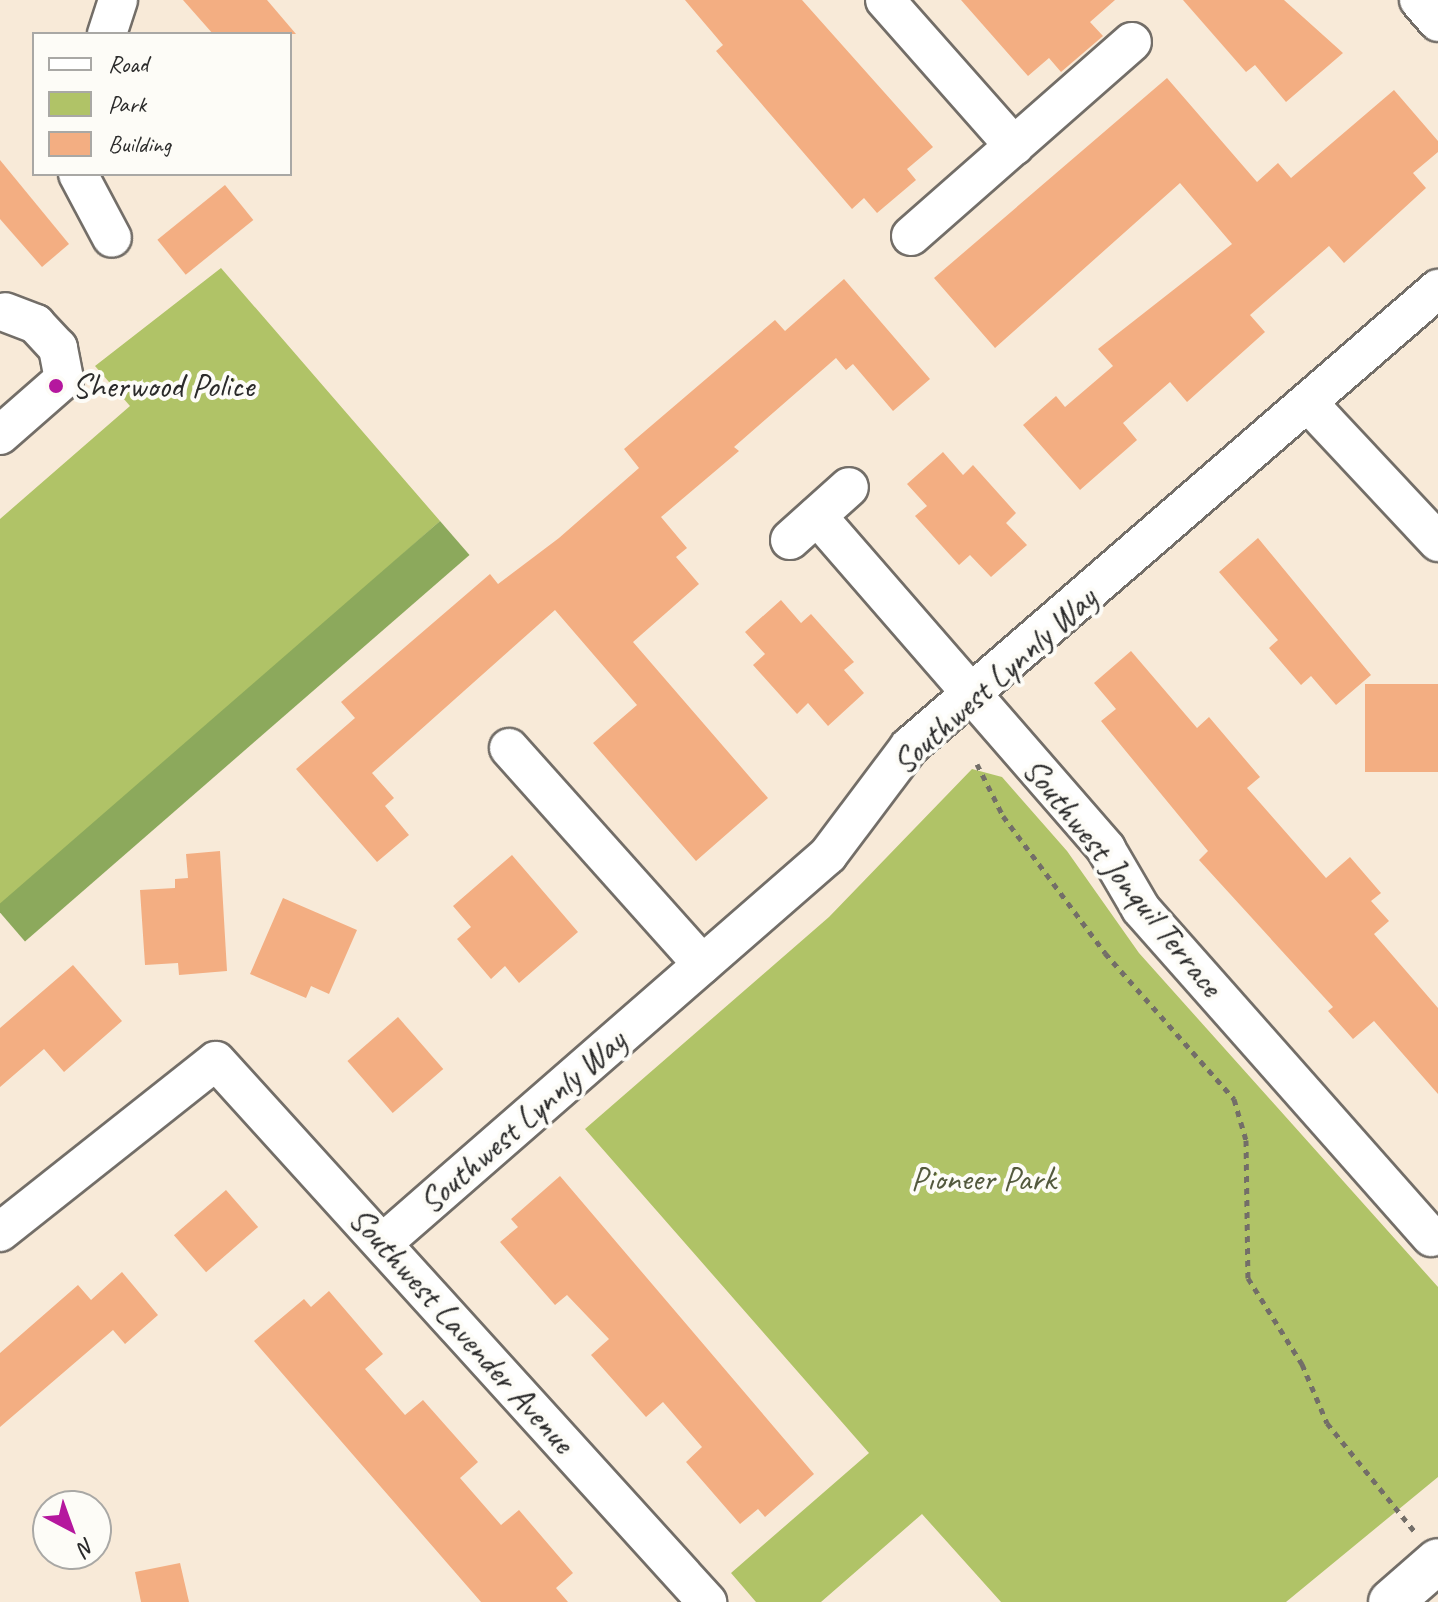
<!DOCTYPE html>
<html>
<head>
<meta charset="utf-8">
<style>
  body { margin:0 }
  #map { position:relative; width:1438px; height:1602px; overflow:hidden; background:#f8ead8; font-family:Caveat,sans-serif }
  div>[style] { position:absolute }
  .green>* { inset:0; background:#b0c367 }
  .forest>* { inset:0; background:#8ca95c; transform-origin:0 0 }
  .building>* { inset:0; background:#f3ae82; transform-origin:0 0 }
  .path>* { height:5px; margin-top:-2.5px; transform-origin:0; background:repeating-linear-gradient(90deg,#736e68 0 6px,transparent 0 12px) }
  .roads { filter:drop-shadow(2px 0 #736e68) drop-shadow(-2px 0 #736e68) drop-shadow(0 2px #736e68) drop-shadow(0 -2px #736e68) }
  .minor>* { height:38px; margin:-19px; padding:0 19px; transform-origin:19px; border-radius:19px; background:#fff }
  .major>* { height:44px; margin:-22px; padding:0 22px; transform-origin:22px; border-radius:22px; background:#fff }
  .dots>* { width:22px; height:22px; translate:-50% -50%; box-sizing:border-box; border:4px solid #fdfcf7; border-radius:50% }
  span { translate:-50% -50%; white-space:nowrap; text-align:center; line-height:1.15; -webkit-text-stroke:8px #fdfcf7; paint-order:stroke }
  .poi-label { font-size:34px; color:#2b2b2b }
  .left { translate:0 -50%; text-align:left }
  .street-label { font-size:34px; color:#2b2b2b }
  .park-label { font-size:34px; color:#53593d }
  .legend { position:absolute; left:32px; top:32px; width:260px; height:144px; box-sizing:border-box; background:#fdfcf7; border:2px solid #a9a8a5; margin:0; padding:10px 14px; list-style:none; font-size:24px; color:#2b2b2b }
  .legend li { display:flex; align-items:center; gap:16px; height:40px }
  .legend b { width:40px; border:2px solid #a9a8a5 }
  .north { position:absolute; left:32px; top:1490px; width:80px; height:80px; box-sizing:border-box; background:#fdfcf7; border:2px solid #a9a8a5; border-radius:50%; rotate:139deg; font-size:22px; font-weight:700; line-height:32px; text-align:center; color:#2b2b2b }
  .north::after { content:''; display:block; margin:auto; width:28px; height:36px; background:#b5179e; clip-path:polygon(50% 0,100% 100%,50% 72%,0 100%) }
</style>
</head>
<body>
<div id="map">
  <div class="green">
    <div style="clip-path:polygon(221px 268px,440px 521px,0 912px,0 519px,130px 406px,95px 366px)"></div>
    <div style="clip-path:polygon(972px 769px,1002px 777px,1067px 851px,1139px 953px,1438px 1287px,1438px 1477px,1286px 1602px,1001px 1602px,922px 1514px,821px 1602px,756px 1602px,731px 1573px,869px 1453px,585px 1129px,829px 917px)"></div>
  </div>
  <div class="forest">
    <div style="left:440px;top:521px;width:45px;height:589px;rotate:49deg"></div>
  </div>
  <div class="building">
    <div style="clip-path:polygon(183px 0,267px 0,296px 34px,213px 34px)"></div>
    <div style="clip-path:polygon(685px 0,802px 0,933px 147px,907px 169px,916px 180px,877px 213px,864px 198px,852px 209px,716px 51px,723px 45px)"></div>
    <div style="clip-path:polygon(961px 0,1115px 0,1090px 22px,1103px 36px,1061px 72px,1049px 58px,1028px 76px)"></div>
    <div style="clip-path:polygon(1183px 0,1284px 0,1343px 53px,1286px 102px,1255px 65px,1246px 72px)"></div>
    <div style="clip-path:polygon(1167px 78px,1257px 182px,1278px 163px,1291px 178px,1394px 90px,1438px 141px,1438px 152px,1413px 173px,1426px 188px,1344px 263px,1329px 246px,1250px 315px,1265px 332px,1187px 402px,1170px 382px,1123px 423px,1137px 440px,1080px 490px,1023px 425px,1056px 396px,1065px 407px,1113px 366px,1098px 349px,1232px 244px,1180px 183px,995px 348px,934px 278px)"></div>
    <div style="clip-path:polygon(0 160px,69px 244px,42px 267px,0 219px)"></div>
    <div style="left:225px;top:185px;width:45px;height:87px;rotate:51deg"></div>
    <div style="clip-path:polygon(844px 279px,930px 379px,893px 411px,853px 364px,846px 370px,836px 358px,734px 447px,739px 451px,661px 517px,687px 548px,676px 557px,699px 584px,633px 642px,768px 798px,696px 861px,593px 743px,637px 705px,555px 610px,372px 773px,394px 798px,385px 806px,409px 835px,377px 862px,296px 769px,355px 718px,341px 702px,490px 574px,498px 584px,559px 538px,639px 468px,624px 449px,775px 320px,785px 331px)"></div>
    <div style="clip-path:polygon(943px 452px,963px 475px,973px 465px,1016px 513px,1006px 523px,1027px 545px,991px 577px,970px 555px,959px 565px,915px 516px,927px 506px,907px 484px)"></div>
    <div style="clip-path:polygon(1258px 538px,1371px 675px,1336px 705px,1311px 676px,1301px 685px,1269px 648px,1278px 640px,1219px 572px)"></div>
    <div style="clip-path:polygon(781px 600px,801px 623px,811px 614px,854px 662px,844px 670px,864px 693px,828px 726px,808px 703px,797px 714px,753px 665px,765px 654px,745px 632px)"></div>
    <div style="clip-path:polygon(1131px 651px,1197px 728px,1209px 717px,1260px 777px,1247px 788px,1326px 878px,1350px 857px,1381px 893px,1371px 901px,1389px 921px,1374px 934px,1438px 1008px,1438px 1094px,1374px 1021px,1353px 1039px,1328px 1011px,1333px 1007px,1199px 860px,1208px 851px,1101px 721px,1116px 709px,1094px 683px)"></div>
    <div style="left:1438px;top:684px;width:88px;height:73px;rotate:90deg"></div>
    <div style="clip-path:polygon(220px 851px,227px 971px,179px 975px,178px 963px,145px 965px,140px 890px,175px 888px,175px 879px,188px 878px,186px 854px)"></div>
    <div style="clip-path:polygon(512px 855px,578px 932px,519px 983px,505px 966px,491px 979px,457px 939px,471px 927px,453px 906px)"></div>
    <div style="clip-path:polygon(283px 898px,357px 930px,329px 994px,311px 986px,306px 998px,250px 974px)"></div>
    <div style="clip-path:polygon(73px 965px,122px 1021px,64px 1072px,44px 1049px,0 1087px,0 1028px)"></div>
    <div style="left:398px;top:1017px;width:69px;height:67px;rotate:49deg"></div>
    <div style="clip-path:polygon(560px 1176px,814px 1474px,765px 1517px,758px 1509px,740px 1524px,686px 1462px,702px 1447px,663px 1402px,646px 1417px,591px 1355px,609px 1339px,567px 1295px,555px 1305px,500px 1242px,518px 1227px,511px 1219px)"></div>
    <div style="left:226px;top:1190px;width:49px;height:69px;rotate:49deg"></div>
    <div style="clip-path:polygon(122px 1272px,158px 1315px,125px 1344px,113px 1330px,0 1427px,0 1353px,78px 1285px,91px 1300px)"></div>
    <div style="clip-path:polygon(329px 1291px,383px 1354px,365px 1369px,405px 1415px,423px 1400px,478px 1462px,460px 1478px,501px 1525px,519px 1510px,573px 1573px,556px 1588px,568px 1602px,481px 1602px,254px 1341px,304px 1299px,311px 1307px)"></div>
    <div style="clip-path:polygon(180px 1563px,189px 1602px,141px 1602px,135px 1572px)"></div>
  </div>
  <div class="path">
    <div style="left:977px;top:764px;width:58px;rotate:63.4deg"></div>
    <div style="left:1003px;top:816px;width:171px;rotate:53.3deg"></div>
    <div style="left:1105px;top:953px;width:195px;rotate:48.5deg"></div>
    <div style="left:1234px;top:1099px;width:43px;rotate:73.7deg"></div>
    <div style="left:1246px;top:1140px;width:138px;rotate:89.2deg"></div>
    <div style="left:1248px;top:1278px;width:102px;rotate:57.9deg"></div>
    <div style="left:1302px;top:1364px;width:64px;rotate:67deg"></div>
    <div style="left:1327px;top:1423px;width:139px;rotate:51.1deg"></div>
  </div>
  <div class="roads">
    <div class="minor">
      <div style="left:885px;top:0;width:195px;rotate:48.5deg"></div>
      <div style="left:1419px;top:0;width:29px;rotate:49deg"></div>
      <div style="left:107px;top:34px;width:36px;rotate:-72deg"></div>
      <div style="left:78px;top:174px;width:72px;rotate:62deg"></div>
      <div style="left:911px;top:236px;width:294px;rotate:-41.3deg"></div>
      <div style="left:1309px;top:404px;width:189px;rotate:46.9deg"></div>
      <div style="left:0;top:435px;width:85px;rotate:-41.2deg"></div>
      <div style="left:64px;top:379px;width:32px;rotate:-101deg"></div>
      <div style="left:58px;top:348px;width:33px;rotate:-133deg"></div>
      <div style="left:36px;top:324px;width:33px;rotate:-159deg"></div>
      <div style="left:817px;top:516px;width:441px;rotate:49deg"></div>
      <div style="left:1106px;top:849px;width:69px;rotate:59.7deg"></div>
      <div style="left:1141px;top:909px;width:438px;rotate:48.5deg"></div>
      <div style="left:790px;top:540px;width:79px;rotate:-41.9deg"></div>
      <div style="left:509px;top:748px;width:290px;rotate:48.2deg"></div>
      <div style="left:0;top:1232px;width:275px;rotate:-38.4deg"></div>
      <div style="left:216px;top:1061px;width:731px;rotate:47.77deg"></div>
      <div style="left:384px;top:1242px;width:589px;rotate:-41.08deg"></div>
      <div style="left:828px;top:855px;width:135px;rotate:-53.1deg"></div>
      <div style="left:909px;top:747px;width:700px;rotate:-40.89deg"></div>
    </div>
    <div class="major">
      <div style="left:1391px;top:1602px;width:62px;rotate:-41.1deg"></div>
    </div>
  </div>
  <div class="dots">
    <div style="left:56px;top:386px;background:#b5179e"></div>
  </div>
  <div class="poi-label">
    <span class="left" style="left:72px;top:386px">Sherwood Police</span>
  </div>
  <div class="street-label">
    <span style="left:994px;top:680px;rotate:-42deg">Southwest Lynnly Way</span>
    <span style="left:1123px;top:877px;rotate:51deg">Southwest Jonquil Terrace</span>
    <span style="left:522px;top:1121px;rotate:-41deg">Southwest Lynnly Way</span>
    <span style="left:462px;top:1330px;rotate:48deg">Southwest Lavender Avenue</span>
  </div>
  <div class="park-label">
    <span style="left:983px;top:1179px">Pioneer Park</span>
  </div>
  <ul class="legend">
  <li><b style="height:10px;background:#fff"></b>Road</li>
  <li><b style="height:22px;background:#b0c367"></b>Park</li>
  <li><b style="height:22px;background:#f3ae82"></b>Building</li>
  </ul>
  <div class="north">N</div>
</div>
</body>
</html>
